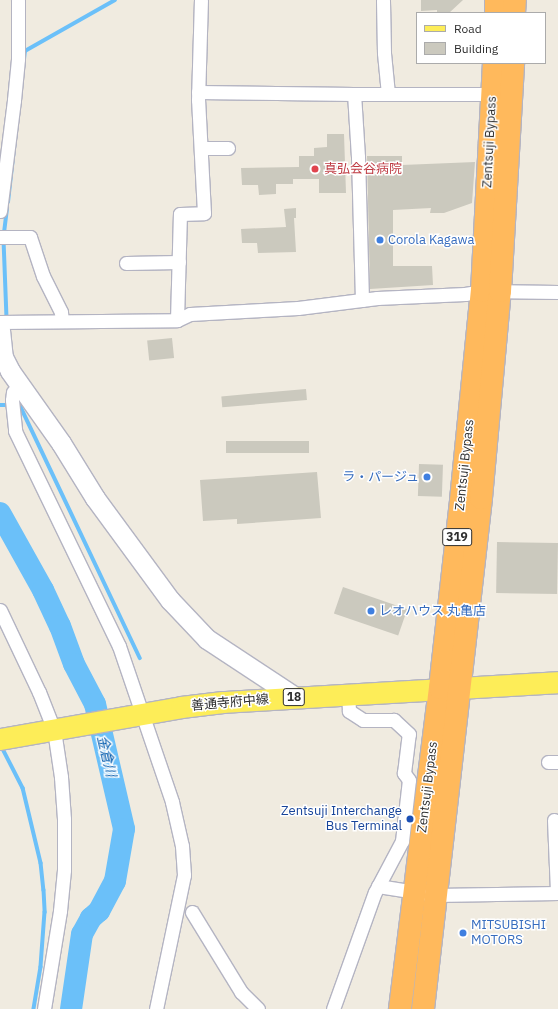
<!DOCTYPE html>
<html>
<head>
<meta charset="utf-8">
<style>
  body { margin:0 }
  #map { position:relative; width:558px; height:1009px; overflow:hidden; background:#f0ebe0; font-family:"IBM Plex Sans","Noto Sans JP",sans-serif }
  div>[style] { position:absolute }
  .stream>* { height:3.5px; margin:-1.75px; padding:0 1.75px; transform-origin:1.75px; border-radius:1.75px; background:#6bc0f9 }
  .river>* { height:22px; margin:-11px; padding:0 11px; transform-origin:11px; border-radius:11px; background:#6bc0f9 }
  .building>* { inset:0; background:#cbc9be; transform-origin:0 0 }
  .roads { filter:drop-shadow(1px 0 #b4b4c2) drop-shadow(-1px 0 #b4b4c2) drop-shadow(0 1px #b4b4c2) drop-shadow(0 -1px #b4b4c2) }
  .street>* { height:13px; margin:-6.5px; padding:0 6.5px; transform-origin:6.5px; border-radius:6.5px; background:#fff }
  .secondary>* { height:19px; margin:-9.5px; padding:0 9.5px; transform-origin:9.5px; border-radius:9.5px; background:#fff }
  .primary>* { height:21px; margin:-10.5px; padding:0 10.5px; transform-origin:10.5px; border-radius:10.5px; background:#fded58 }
  .highway>* { height:22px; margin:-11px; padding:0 11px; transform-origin:11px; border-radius:11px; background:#ffb95c }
  .dots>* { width:11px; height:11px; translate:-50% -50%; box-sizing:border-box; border:2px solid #fff; border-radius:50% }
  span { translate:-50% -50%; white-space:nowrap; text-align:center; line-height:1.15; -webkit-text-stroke:3px #fff; paint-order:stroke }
  .shield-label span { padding:1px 3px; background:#fff; border:1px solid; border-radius:3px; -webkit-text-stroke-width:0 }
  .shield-label { font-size:12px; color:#2e2e2e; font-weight:700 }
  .street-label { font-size:13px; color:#2e2e2e }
  .health-label { font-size:13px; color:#be3a42 }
  .left { translate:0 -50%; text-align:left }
  .shop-label { font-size:13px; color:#366cbe }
  .right { translate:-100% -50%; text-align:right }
  .transit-label { font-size:13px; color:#164399 }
  .water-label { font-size:14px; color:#025bae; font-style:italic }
  .legend { position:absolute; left:416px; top:12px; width:130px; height:52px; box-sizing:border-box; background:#fff; border:1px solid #ababab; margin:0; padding:5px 7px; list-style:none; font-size:12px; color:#2e2e2e }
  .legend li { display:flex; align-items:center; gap:8px; height:20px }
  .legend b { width:20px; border:1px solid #ababab }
</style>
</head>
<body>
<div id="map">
  <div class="stream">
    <div style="left:8px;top:202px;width:152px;rotate:-83.6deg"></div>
    <div style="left:25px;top:51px;width:103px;rotate:-29.5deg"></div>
    <div style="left:4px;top:233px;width:25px;rotate:-83deg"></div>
    <div style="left:4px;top:240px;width:77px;rotate:87.8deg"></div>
    <div style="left:0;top:405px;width:9px"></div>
    <div style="left:15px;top:405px;width:5px"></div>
    <div style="left:20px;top:405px;width:280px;rotate:64.6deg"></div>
    <div style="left:3px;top:749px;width:44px;rotate:62.9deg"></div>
    <div style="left:23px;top:788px;width:77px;rotate:76.5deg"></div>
    <div style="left:41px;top:863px;width:27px;rotate:84deg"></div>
    <div style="left:44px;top:890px;width:22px;rotate:87deg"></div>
    <div style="left:45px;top:912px;width:55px;rotate:94.2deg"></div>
    <div style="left:41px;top:967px;width:43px;rotate:99.5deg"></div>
  </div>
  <div class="river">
    <div style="left:0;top:513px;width:88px;rotate:60.8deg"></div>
    <div style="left:43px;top:590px;width:40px;rotate:65deg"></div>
    <div style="left:60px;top:626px;width:40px;rotate:69.8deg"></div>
    <div style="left:74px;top:664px;width:45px;rotate:62.3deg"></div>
    <div style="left:95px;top:704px;width:128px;rotate:76.9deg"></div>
    <div style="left:124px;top:829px;width:53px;rotate:99.8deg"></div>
    <div style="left:115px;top:881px;width:34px;rotate:118deg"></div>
    <div style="left:99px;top:911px;width:11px;rotate:139deg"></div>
    <div style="left:91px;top:918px;width:18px;rotate:119deg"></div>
    <div style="left:82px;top:934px;width:76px;rotate:98.3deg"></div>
  </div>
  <div class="building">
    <div style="clip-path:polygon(421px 0,463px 0,449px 13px,437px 13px,437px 10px,421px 11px)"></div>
    <div style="clip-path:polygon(327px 134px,344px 134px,346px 193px,319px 193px,319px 179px,293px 179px,293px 184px,276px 184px,276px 194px,259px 195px,258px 185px,242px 185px,241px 168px,299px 167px,299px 156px,314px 156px,314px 148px,327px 147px)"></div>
    <div style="clip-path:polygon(367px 156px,402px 156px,402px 165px,475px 162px,472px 203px,444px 213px,430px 213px,431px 208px,393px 210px,393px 266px,432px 266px,433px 285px,370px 289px)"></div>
    <div style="clip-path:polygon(296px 208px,296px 218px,294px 218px,296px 252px,258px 253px,257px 243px,242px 243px,241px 229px,286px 227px,284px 209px)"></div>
    <div style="left:172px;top:338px;width:20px;height:25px;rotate:84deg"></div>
    <div style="left:306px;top:389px;width:11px;height:85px;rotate:85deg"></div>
    <div style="left:309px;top:441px;width:12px;height:83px;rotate:90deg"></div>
    <div style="left:419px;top:464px;width:24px;height:32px;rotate:2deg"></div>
    <div style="clip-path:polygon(317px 472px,321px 518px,237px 524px,237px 519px,203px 521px,200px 480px)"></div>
    <div style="left:497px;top:542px;width:61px;height:51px;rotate:1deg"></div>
    <div style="left:343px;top:587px;width:68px;height:28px;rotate:19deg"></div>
  </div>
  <div class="roads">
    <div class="street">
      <div style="left:198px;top:92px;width:156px;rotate:0.7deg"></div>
      <div style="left:388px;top:94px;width:104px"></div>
      <div style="left:201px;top:148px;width:27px"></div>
      <div style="left:0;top:211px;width:112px;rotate:-82.8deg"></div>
      <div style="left:14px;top:100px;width:41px;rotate:-84.4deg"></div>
      <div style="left:18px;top:59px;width:59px;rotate:-90deg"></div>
      <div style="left:0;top:237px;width:30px"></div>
      <div style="left:30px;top:237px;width:41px;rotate:71.6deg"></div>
      <div style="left:43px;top:276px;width:40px;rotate:63.4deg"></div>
      <div style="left:61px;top:312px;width:9px;rotate:84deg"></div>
      <div style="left:126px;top:263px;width:53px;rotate:-1.1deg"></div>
      <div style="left:362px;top:300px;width:143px;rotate:-91.6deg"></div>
      <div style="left:358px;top:157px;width:63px;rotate:-93.6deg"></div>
      <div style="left:354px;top:94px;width:34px"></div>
      <div style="left:388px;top:94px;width:41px;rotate:-95.6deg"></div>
      <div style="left:384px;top:53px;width:53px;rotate:-91.1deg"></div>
      <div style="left:177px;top:320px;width:106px;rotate:-88.4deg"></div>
      <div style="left:180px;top:214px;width:24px;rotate:-2deg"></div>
      <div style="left:204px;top:213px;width:113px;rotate:-93deg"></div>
      <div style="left:198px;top:100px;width:100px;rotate:-88.3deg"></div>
      <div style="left:0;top:322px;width:177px;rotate:-0.6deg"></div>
      <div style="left:177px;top:320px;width:14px;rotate:-25deg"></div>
      <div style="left:190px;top:314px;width:108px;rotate:-3.2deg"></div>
      <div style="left:298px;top:308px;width:80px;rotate:-7.2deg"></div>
      <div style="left:377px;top:298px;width:88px;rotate:-2.6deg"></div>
      <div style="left:465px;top:294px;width:17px;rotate:-10deg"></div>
      <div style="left:482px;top:291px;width:76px;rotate:0.8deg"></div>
      <div style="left:20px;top:386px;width:9px;rotate:139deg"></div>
      <div style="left:13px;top:392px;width:8px;rotate:97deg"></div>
      <div style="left:12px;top:400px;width:31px;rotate:84deg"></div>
      <div style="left:15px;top:431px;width:239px;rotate:64.2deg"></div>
      <div style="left:119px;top:646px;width:165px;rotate:71.2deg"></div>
      <div style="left:172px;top:802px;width:45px;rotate:77.2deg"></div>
      <div style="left:182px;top:846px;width:29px;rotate:86deg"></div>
      <div style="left:184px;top:875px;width:137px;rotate:101.8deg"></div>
      <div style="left:0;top:610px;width:91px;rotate:64.6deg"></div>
      <div style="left:39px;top:692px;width:41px;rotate:68.5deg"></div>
      <div style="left:54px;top:730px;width:48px;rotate:81.5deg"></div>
      <div style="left:61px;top:777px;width:42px;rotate:85.9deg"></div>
      <div style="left:64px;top:819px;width:51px;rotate:90deg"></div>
      <div style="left:64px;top:870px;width:41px;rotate:95.6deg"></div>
      <div style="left:60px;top:911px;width:99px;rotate:99.3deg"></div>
      <div style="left:548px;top:762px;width:10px"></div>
      <div style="left:554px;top:820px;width:73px;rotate:87.6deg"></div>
      <div style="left:378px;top:886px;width:58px;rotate:9deg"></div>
      <div style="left:435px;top:895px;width:123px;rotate:-0.9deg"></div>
      <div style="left:192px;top:912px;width:94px;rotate:58.5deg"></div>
      <div style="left:241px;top:992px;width:24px;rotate:45deg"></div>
      <div style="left:333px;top:1009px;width:124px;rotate:-70.3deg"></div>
      <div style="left:375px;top:892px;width:58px;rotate:-62.1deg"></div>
      <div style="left:402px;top:841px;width:61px;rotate:-83.5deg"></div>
      <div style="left:409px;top:780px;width:9px;rotate:-126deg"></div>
      <div style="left:404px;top:773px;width:39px;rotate:-83deg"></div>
      <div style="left:409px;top:734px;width:21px;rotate:-137deg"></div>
      <div style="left:394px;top:720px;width:31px;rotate:180deg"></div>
      <div style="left:363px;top:720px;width:17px;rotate:-147deg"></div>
      <div style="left:349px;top:711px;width:17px;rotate:-93deg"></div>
    </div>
    <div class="secondary">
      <div style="left:0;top:330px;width:27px;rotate:84deg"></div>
      <div style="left:3px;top:357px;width:16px;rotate:63deg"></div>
      <div style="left:10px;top:371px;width:88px;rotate:54.7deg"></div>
      <div style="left:61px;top:443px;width:65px;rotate:58.3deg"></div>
      <div style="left:95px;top:498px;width:127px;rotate:53.7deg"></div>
      <div style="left:170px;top:600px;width:54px;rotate:46.5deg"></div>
      <div style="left:207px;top:639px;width:105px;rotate:33.4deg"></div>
    </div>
    <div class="primary">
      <div style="left:0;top:739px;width:184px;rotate:-10deg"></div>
      <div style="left:181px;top:707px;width:42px;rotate:-6.8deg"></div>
      <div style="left:223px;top:702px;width:336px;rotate:-3.4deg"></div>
    </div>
    <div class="highway">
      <div style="left:496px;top:13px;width:13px;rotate:-90deg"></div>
      <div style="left:514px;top:13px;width:13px;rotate:-86deg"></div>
      <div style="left:400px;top:1009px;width:323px;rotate:-82.9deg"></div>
      <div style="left:440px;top:688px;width:189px;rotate:-83.6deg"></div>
      <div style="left:461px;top:500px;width:210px;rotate:-84.3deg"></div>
      <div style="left:482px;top:291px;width:228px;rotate:-87deg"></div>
      <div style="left:423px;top:1009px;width:514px;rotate:-83.52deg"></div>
      <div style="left:481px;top:498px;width:208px;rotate:-84.8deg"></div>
      <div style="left:500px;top:291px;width:228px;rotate:-86.7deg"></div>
    </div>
  </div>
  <div class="dots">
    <div style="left:315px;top:169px;background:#e0444e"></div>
    <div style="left:380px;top:240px;background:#3f7fe0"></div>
    <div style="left:427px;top:477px;background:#3f7fe0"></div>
    <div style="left:371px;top:611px;background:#3f7fe0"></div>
    <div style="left:410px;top:819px;background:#1a4fb4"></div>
    <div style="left:463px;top:933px;background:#3f7fe0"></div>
  </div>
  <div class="shield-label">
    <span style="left:457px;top:537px">319</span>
    <span style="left:294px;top:697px">18</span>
  </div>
  <div class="street-label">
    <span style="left:490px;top:142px;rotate:-87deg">Zentsuji Bypass</span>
    <span style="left:465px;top:465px;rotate:-84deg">Zentsuji Bypass</span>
    <span style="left:230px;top:703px;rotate:-5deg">善通寺府中線</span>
    <span style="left:428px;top:787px;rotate:-83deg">Zentsuji Bypass</span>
  </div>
  <div class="health-label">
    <span class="left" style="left:324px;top:169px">真弘会谷病院</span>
  </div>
  <div class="shop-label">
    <span class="left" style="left:388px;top:240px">Corola Kagawa</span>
    <span class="right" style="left:419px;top:477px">ラ・パージュ</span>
    <span class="left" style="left:379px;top:611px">レオハウス 丸亀店</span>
    <span class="left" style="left:471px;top:933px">MITSUBISHI<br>MOTORS</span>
  </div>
  <div class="transit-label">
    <span class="right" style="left:402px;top:819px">Zentsuji Interchange<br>Bus Terminal</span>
  </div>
  <div class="water-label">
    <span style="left:107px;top:756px;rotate:77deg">金倉川</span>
  </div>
  <ul class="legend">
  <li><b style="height:5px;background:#fded58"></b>Road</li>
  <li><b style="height:11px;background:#cbc9be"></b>Building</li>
  </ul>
</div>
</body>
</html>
